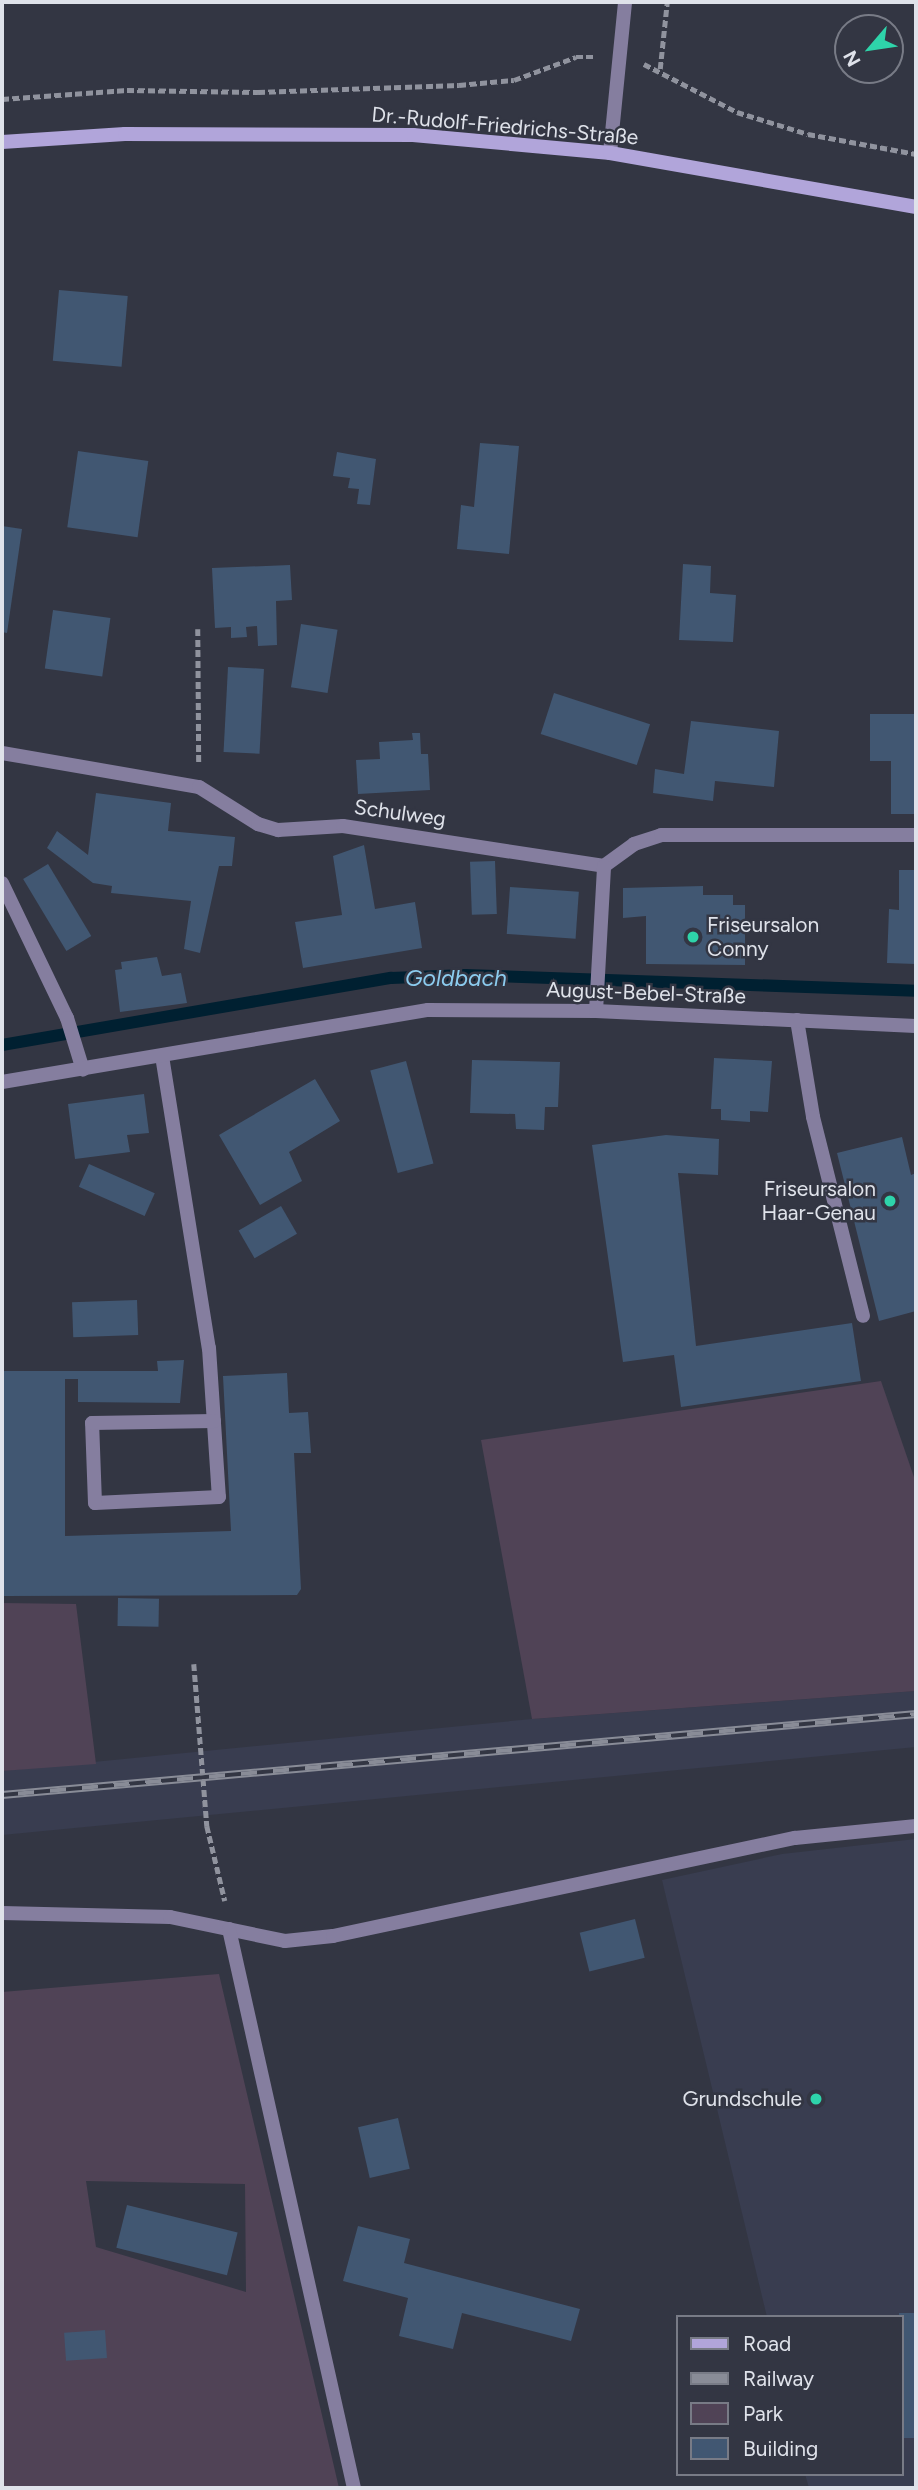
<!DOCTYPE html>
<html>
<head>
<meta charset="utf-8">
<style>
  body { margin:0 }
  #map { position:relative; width:918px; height:2490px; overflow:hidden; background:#333643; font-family:Figtree,sans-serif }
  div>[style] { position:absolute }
  .built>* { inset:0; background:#393d50 }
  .green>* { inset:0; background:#504356 }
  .stream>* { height:12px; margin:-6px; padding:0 6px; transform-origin:6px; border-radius:6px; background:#002031 }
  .building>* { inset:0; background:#415772; transform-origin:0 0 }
  .path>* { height:4.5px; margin-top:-2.25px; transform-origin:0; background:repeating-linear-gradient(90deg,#90939e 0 7px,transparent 0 10.5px) }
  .service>* { height:14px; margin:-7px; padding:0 7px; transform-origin:7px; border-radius:7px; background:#857e9f }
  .minor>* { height:14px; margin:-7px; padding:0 7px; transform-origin:7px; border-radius:7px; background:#857e9f }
  .tertiary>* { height:14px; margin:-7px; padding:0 7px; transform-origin:7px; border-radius:7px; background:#857e9f }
  .secondary>* { height:14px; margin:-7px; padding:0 7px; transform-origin:7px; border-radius:7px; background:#b1a5da }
  .rail>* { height:8px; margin-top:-4px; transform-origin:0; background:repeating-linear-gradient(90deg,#333643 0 16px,#898c97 0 32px); box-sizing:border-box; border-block:2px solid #898c97 }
  .dots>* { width:19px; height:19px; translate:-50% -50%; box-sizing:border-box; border:4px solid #333643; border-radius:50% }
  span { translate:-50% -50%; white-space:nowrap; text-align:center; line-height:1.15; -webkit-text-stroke:5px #333643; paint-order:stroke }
  .street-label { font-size:21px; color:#dfe2ea }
  .poi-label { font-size:21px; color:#dfe2ea }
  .left { translate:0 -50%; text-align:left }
  .right { translate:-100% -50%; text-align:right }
  .water-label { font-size:23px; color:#8cccef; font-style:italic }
  .frame { position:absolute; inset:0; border:4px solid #dfe2ea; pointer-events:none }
  .legend { position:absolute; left:676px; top:2315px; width:228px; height:161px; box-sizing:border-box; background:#333643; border:2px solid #787b86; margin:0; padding:9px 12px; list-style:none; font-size:21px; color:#dfe2ea }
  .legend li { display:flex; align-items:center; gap:14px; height:35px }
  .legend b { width:35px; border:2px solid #787b86 }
  .north { position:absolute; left:834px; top:14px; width:70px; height:70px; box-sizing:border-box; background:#333643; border:2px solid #787b86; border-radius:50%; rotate:241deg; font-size:19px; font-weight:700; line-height:28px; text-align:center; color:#dfe2ea }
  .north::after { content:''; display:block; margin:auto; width:24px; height:32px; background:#2ed4aa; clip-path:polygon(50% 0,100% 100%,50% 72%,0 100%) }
</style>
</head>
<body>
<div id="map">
  <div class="built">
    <div style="clip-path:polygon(916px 1691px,916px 1747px,2px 1835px,2px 1771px,532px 1719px)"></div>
    <div style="clip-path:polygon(916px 1839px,916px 2488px,809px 2488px,805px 2474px,902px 2474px,902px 2317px,767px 2317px,662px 1880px,782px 1854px)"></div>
  </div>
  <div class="green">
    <div style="clip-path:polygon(881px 1381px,916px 1483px,916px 1691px,532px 1719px,481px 1440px)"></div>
    <div style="clip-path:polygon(2px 1603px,76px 1604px,96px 1764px,2px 1771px)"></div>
    <div style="clip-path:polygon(evenodd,219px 1974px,339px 2488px,2px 2488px,2px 1992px,219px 1974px,86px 2181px,245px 2184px,246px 2292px,96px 2247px,86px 2181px)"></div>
  </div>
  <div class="stream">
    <div style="left:2px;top:1045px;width:395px;rotate:-9.8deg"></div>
    <div style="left:391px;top:978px;width:74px;rotate:-2.3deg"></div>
    <div style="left:465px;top:975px;width:451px;rotate:2deg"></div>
  </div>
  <div class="building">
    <div style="left:59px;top:290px;width:69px;height:71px;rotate:5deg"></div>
    <div style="clip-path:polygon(480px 443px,519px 446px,509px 554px,457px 549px,461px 505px,474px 507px)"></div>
    <div style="left:78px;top:451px;width:71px;height:77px;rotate:8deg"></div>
    <div style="clip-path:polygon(337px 452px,376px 459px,370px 505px,357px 504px,359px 489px,348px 488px,350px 478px,333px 476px)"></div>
    <div style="clip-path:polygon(2px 526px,22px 529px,7px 633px,2px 632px)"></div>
    <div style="clip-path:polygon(683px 564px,711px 566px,710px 593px,736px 595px,733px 642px,679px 640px)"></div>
    <div style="clip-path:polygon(290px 565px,292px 600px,276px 601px,277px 645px,258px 646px,257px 626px,246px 627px,247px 637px,231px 638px,231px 627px,215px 628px,212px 568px)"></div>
    <div style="left:53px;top:610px;width:58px;height:59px;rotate:8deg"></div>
    <div style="left:301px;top:624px;width:37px;height:64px;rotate:9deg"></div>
    <div style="left:228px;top:667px;width:36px;height:85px;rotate:3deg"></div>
    <div style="left:554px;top:693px;width:101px;height:43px;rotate:18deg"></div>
    <div style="clip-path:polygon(870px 714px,916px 714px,916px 814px,891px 814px,891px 761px,870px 761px)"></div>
    <div style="clip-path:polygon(691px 721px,779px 731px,774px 787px,715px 781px,713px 801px,653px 793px,655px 769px,684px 774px)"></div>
    <div style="clip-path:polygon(412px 733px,420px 733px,421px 754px,428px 754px,430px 790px,358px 794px,356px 760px,380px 759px,379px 742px,413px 740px)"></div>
    <div style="clip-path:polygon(96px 793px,171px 803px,168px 831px,235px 837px,232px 866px,219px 866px,200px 953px,184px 949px,191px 901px,111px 893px,112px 886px,93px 883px,47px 848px,57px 831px,88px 855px)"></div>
    <div style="clip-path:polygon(364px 845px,375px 909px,415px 902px,422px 948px,303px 968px,295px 922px,342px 915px,333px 856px)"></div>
    <div style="left:495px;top:861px;width:53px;height:25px;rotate:88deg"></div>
    <div style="left:48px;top:864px;width:84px;height:29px;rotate:59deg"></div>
    <div style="clip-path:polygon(899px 870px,916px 870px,916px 964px,887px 963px,889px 909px,899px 910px)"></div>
    <div style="clip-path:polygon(703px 886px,703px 895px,733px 895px,733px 905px,745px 905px,745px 965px,646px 964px,646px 916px,623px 918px,623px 888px)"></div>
    <div style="left:510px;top:887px;width:69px;height:47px;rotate:4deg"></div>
    <div style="clip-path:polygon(157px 957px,162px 976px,181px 973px,187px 1003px,120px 1012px,115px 970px,122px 969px,121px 962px)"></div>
    <div style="clip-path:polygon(714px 1058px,772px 1061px,768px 1112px,750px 1111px,750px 1122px,721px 1120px,721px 1109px,711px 1109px)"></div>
    <div style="clip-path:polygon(472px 1060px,560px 1062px,558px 1107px,545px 1107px,544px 1130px,516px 1129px,515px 1114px,470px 1113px)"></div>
    <div style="left:406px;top:1061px;width:106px;height:37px;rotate:75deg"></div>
    <div style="clip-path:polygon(315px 1079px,340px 1121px,289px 1152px,302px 1181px,260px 1205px,219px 1135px)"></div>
    <div style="clip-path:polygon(144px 1094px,149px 1133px,127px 1135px,130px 1152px,75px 1159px,68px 1104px)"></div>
    <div style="clip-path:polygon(666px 1135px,719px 1139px,718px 1175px,678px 1173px,696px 1346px,852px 1323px,861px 1381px,681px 1407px,674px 1355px,623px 1362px,592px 1145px)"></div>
    <div style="clip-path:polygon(902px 1137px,911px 1175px,916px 1173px,916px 1311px,879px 1321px,837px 1153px)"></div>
    <div style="left:89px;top:1164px;width:72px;height:25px;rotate:24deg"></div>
    <div style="left:281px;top:1206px;width:32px;height:49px;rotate:60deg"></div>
    <div style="left:137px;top:1300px;width:35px;height:65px;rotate:88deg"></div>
    <div style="clip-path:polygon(184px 1360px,180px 1403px,78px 1402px,78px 1379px,65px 1379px,65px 1536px,231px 1531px,223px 1376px,287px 1373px,289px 1413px,308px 1412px,311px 1453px,294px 1453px,301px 1589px,297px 1595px,2px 1596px,2px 1371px,158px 1371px,157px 1361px)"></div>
    <div style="left:118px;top:1598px;width:41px;height:28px;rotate:1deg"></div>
    <div style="left:635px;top:1919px;width:40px;height:57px;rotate:76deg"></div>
    <div style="left:398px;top:2118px;width:52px;height:41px;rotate:77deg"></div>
    <div style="left:127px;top:2205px;width:114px;height:44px;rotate:14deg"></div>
    <div style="clip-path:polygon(358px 2226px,410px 2239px,404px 2263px,580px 2309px,571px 2341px,462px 2313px,453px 2349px,399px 2336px,408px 2298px,343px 2281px)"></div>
    <div style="left:916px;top:2313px;width:125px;height:17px;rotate:90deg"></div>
    <div style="left:105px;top:2330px;width:28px;height:41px;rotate:86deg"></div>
  </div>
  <div class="path">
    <div style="left:644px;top:64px;width:105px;rotate:27.3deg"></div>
    <div style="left:737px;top:112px;width:74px;rotate:17.2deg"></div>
    <div style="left:808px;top:134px;width:110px;rotate:10.5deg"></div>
    <div style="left:660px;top:69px;width:67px;rotate:-84deg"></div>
    <div style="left:2px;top:99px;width:125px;rotate:-4.1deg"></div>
    <div style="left:127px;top:90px;width:131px;rotate:0.9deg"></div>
    <div style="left:258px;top:92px;width:201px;rotate:-2deg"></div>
    <div style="left:459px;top:85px;width:55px;rotate:-5.2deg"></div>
    <div style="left:514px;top:80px;width:66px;rotate:-20.4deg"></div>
    <div style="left:576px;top:57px;width:18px"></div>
    <div style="left:198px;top:629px;width:133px;rotate:89.6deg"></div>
    <div style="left:194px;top:1664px;width:163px;rotate:85.4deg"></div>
    <div style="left:207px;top:1826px;width:77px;rotate:76.5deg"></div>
  </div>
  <div class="service">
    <div style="left:797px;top:1020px;width:98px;rotate:80.6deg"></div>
    <div style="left:813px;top:1117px;width:205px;rotate:75.9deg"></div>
    <div style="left:162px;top:1056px;width:296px;rotate:80.9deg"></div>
    <div style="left:209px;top:1348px;width:149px;rotate:86.2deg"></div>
    <div style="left:219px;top:1497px;width:124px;rotate:177.2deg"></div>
    <div style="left:95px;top:1503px;width:80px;rotate:-92.1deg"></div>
    <div style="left:92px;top:1423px;width:122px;rotate:-0.9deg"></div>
    <div style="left:2px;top:1913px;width:168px;rotate:1.4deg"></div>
    <div style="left:170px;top:1917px;width:117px;rotate:11.8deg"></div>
    <div style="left:285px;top:1941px;width:48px;rotate:-5.9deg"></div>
    <div style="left:333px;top:1936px;width:472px;rotate:-12deg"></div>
    <div style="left:795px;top:1838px;width:122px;rotate:-5.7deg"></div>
    <div style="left:229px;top:1929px;width:573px;rotate:77.4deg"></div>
  </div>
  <div class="minor">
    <div style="left:610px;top:153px;width:152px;rotate:-84.3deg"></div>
    <div style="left:2px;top:753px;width:200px;rotate:9.8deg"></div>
    <div style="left:199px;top:787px;width:70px;rotate:32.1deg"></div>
    <div style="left:258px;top:824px;width:21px;rotate:17deg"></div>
    <div style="left:278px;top:830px;width:65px;rotate:-3.5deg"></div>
    <div style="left:343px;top:826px;width:264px;rotate:8.7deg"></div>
    <div style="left:604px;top:866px;width:37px;rotate:-36deg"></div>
    <div style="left:634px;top:844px;width:28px;rotate:-18deg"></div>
    <div style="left:661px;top:835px;width:255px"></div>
    <div style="left:2px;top:883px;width:150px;rotate:64.3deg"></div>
    <div style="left:67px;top:1018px;width:54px;rotate:72.9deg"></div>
    <div style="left:596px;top:1011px;width:145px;rotate:-86.8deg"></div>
  </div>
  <div class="tertiary">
    <div style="left:2px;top:1082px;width:432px;rotate:-9.6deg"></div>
    <div style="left:428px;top:1010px;width:168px;rotate:0.3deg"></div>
    <div style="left:596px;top:1011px;width:320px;rotate:2.7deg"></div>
  </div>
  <div class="secondary">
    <div style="left:2px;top:142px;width:123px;rotate:-3.7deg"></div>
    <div style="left:125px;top:134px;width:288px;rotate:0.2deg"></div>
    <div style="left:413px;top:135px;width:198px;rotate:5.2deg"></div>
    <div style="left:610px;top:153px;width:311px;rotate:10deg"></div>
  </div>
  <div class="rail">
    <div style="left:2px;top:1795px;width:918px;rotate:-5.06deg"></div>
  </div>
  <div class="dots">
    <div style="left:693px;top:937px;background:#2ed4aa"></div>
    <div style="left:890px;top:1201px;background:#2ed4aa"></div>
    <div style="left:816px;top:2099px;background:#2ed4aa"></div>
  </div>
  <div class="street-label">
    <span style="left:505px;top:126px;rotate:5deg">Dr.-Rudolf-Friedrichs-Straße</span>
    <span style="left:400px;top:813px;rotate:8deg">Schulweg</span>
    <span style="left:646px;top:993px;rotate:2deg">August-Bebel-Straße</span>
  </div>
  <div class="poi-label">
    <span class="left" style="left:707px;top:937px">Friseursalon<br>Conny</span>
    <span class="right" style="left:876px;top:1201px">Friseursalon<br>Haar-Genau</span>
    <span class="right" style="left:802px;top:2099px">Grundschule</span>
  </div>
  <div class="water-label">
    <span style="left:456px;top:978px">Goldbach</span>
  </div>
  <div class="frame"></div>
  <ul class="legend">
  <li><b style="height:9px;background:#b1a5da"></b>Road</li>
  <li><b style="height:9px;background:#898c97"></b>Railway</li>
  <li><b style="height:19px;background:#504356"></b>Park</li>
  <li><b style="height:19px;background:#415772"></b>Building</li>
  </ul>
  <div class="north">N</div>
</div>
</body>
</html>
